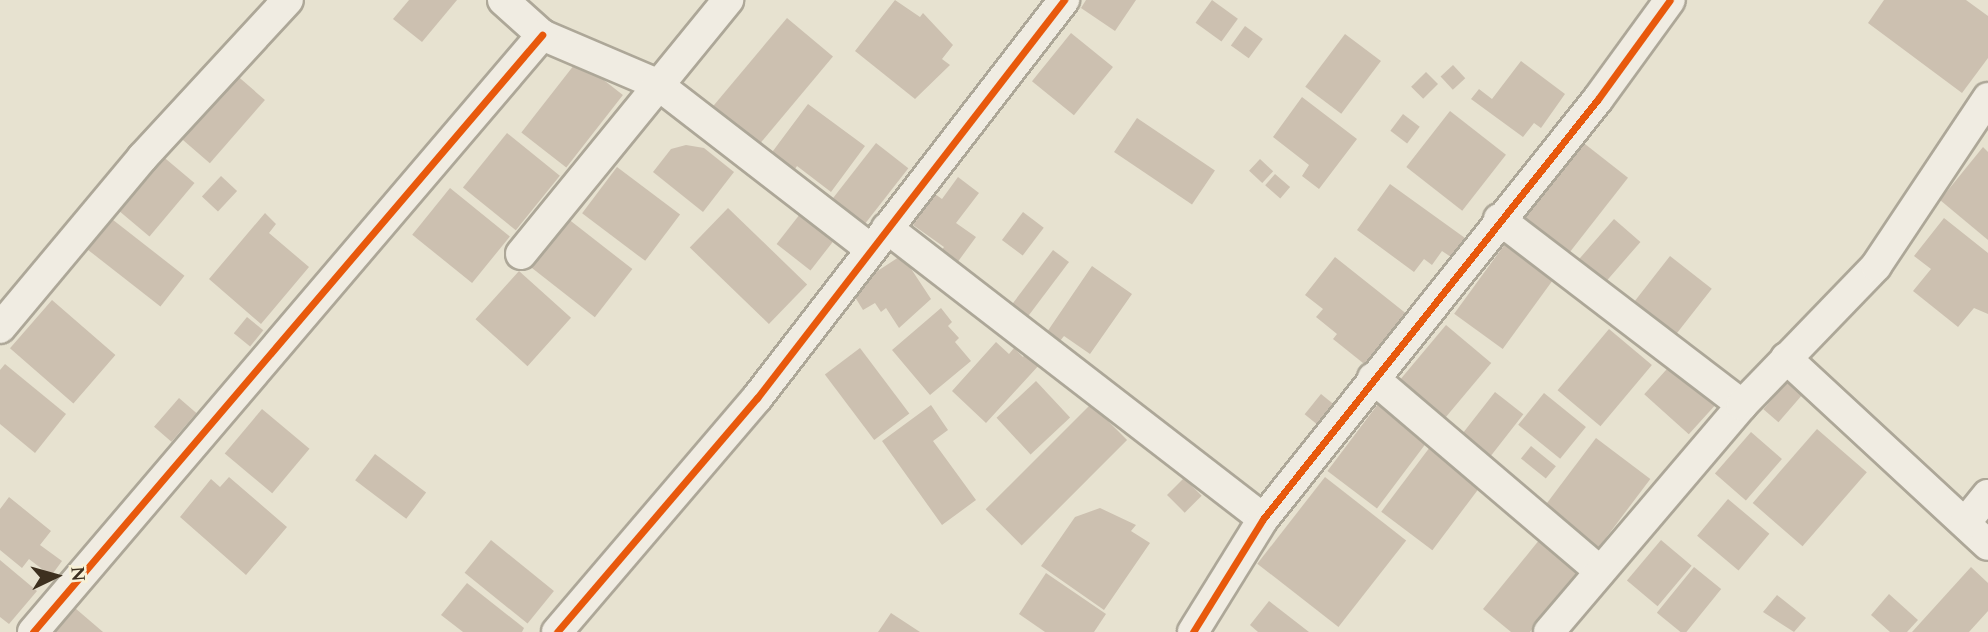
<!DOCTYPE html>
<html>
<head>
<meta charset="utf-8">
<style>
  body { margin:0 }
  #map { position:relative; width:1988px; height:632px; overflow:hidden; background:#e7e2d0; font-family:Spectral,serif }
  div>[style] { position:absolute }
  .building>* { inset:0; background:#ccc0b0; transform-origin:0 0 }
  .roads { filter:drop-shadow(2px 0 #ada798) drop-shadow(-2px 0 #ada798) drop-shadow(0 2px #ada798) drop-shadow(0 -2px #ada798) }
  .minor>* { height:30px; margin:-15px; padding:0 15px; transform-origin:15px; border-radius:15px; background:#f0ece2 }
  .cycleway>* { height:7px; margin:-3.5px; padding:0 3.5px; transform-origin:3.5px; border-radius:3.5px; background:#e8590c }
  span { translate:-50% -50%; white-space:nowrap; text-align:center; line-height:1.15; -webkit-text-stroke:5px #f8f1d7; paint-order:stroke }
  .north { position:absolute; left:21px; top:541px; width:70px; height:70px; -webkit-text-stroke:5px #f8f1d7; paint-order:stroke; rotate:85deg; font-size:19px; font-weight:700; line-height:28px; text-align:center; color:#3d301f }
  .north::after { content:''; display:block; margin:auto; width:24px; height:32px; background:#3d301f; clip-path:polygon(50% 0,100% 100%,50% 72%,0 100%) }
</style>
</head>
<body>
<div id="map">
  <div class="building">
    <div style="clip-path:polygon(409px 0,457px 0,422px 42px,393px 19px)"></div>
    <div style="clip-path:polygon(895px 0,920px 17px,923px 13px,953px 45px,942px 59px,950px 65px,915px 99px,855px 51px)"></div>
    <div style="clip-path:polygon(1086px 0,1136px 0,1115px 31px,1081px 8px)"></div>
    <div style="left:1212px;top:0;width:32px;height:28px;rotate:36deg"></div>
    <div style="clip-path:polygon(1884px 0,1966px 0,1988px 16px,1988px 58px,1962px 93px,1868px 23px)"></div>
    <div style="left:787px;top:18px;width:60px;height:118px;rotate:40deg"></div>
    <div style="left:1245px;top:26px;width:22px;height:24px;rotate:36deg"></div>
    <div style="left:1071px;top:33px;width:54px;height:62px;rotate:39deg"></div>
    <div style="left:1345px;top:34px;width:45px;height:66px;rotate:37deg"></div>
    <div style="left:578px;top:60px;width:57px;height:92px;rotate:38deg"></div>
    <div style="clip-path:polygon(1521px 61px,1565px 94px,1541px 128px,1534px 123px,1523px 137px,1471px 99px,1479px 89px,1492px 99px)"></div>
    <div style="left:1453px;top:65px;width:18px;height:17px;rotate:47deg"></div>
    <div style="left:1426px;top:72px;width:17px;height:21px;rotate:45deg"></div>
    <div style="left:234px;top:73px;width:41px;height:84px;rotate:41deg"></div>
    <div style="clip-path:polygon(1302px 97px,1357px 139px,1319px 189px,1302px 176px,1309px 165px,1273px 137px)"></div>
    <div style="clip-path:polygon(808px 104px,865px 146px,831px 192px,797px 166px,793px 172px,770px 155px)"></div>
    <div style="left:1450px;top:111px;width:71px;height:71px;rotate:38deg"></div>
    <div style="left:1403px;top:114px;width:21px;height:21px;rotate:37deg"></div>
    <div style="left:1137px;top:118px;width:94px;height:41px;rotate:34deg"></div>
    <div style="left:507px;top:133px;width:68px;height:70px;rotate:39deg"></div>
    <div style="left:1576px;top:137px;width:66px;height:103px;rotate:38deg"></div>
    <div style="left:876px;top:143px;width:41px;height:76px;rotate:38deg"></div>
    <div style="clip-path:polygon(686px 145px,704px 148px,734px 172px,703px 212px,653px 172px,671px 149px)"></div>
    <div style="clip-path:polygon(1983px 147px,1988px 152px,1988px 240px,1940px 200px)"></div>
    <div style="left:160px;top:154px;width:45px;height:70px;rotate:40deg"></div>
    <div style="left:1260px;top:159px;width:18px;height:16px;rotate:43deg"></div>
    <div style="left:617px;top:167px;width:79px;height:58px;rotate:37deg"></div>
    <div style="left:1275px;top:174px;width:20px;height:15px;rotate:41deg"></div>
    <div style="left:221px;top:176px;width:22px;height:28px;rotate:43deg"></div>
    <div style="clip-path:polygon(958px 177px,979px 193px,956px 223px,976px 237px,954px 267px,938px 255px,944px 247px,913px 225px,935px 194px,942px 199px)"></div>
    <div style="clip-path:polygon(1390px 184px,1465px 238px,1451px 257px,1442px 251px,1432px 265px,1424px 259px,1414px 272px,1357px 230px)"></div>
    <div style="left:450px;top:188px;width:77px;height:60px;rotate:39deg"></div>
    <div style="left:728px;top:208px;width:110px;height:55px;rotate:44deg"></div>
    <div style="left:1023px;top:212px;width:26px;height:35px;rotate:37deg"></div>
    <div style="clip-path:polygon(265px 213px,276px 224px,269px 233px,309px 267px,261px 324px,209px 279px)"></div>
    <div style="left:800px;top:214px;width:43px;height:38px;rotate:38deg"></div>
    <div style="left:108px;top:216px;width:97px;height:39px;rotate:38deg"></div>
    <div style="left:567px;top:218px;width:83px;height:61px;rotate:38deg"></div>
    <div style="clip-path:polygon(1944px 218px,1988px 253px,1988px 314px,1974px 308px,1958px 327px,1913px 291px,1931px 269px,1914px 256px)"></div>
    <div style="left:1614px;top:219px;width:35px;height:55px;rotate:41deg"></div>
    <div style="left:1510px;top:237px;width:60px;height:95px;rotate:36deg"></div>
    <div style="left:1053px;top:250px;width:20px;height:72px;rotate:37deg"></div>
    <div style="clip-path:polygon(902px 255px,931px 299px,899px 328px,886px 308px,881px 312px,875px 303px,863px 310px,850px 289px)"></div>
    <div style="left:1670px;top:256px;width:53px;height:58px;rotate:38deg"></div>
    <div style="clip-path:polygon(1335px 257px,1408px 315px,1368px 367px,1333px 339px,1337px 334px,1316px 317px,1323px 309px,1305px 295px)"></div>
    <div style="clip-path:polygon(1092px 266px,1132px 294px,1090px 354px,1064px 336px,1060px 341px,1047px 332px)"></div>
    <div style="left:519px;top:271px;width:70px;height:65px;rotate:42deg"></div>
    <div style="left:52px;top:300px;width:84px;height:64px;rotate:41deg"></div>
    <div style="clip-path:polygon(941px 308px,952px 322px,948px 326px,959px 338px,955px 342px,971px 361px,930px 395px,892px 350px)"></div>
    <div style="left:247px;top:317px;width:21px;height:21px;rotate:39deg"></div>
    <div style="left:1446px;top:325px;width:59px;height:77px;rotate:40deg"></div>
    <div style="left:1609px;top:329px;width:56px;height:80px;rotate:40deg"></div>
    <div style="clip-path:polygon(996px 342px,1009px 354px,1014px 348px,1023px 357px,1027px 352px,1040px 364px,986px 423px,952px 391px)"></div>
    <div style="left:860px;top:348px;width:82px;height:44px;rotate:53deg"></div>
    <div style="left:1675px;top:360px;width:60px;height:46px;rotate:42deg"></div>
    <div style="clip-path:polygon(5px 364px,66px 414px,35px 453px,0 424px,0 370px)"></div>
    <div style="left:1036px;top:381px;width:50px;height:54px;rotate:47deg"></div>
    <div style="left:1787px;top:382px;width:20px;height:36px;rotate:41deg"></div>
    <div style="left:1495px;top:392px;width:36px;height:53px;rotate:38deg"></div>
    <div style="left:1544px;top:393px;width:54px;height:41px;rotate:39deg"></div>
    <div style="left:1321px;top:394px;width:21px;height:26px;rotate:39deg"></div>
    <div style="left:179px;top:398px;width:23px;height:38px;rotate:41deg"></div>
    <div style="left:1091px;top:404px;width:51px;height:149px;rotate:45deg"></div>
    <div style="left:1378px;top:404px;width:62px;height:84px;rotate:37deg"></div>
    <div style="clip-path:polygon(931px 405px,948px 430px,933px 441px,976px 500px,942px 525px,882px 441px)"></div>
    <div style="left:262px;top:409px;width:62px;height:58px;rotate:40deg"></div>
    <div style="left:1817px;top:429px;width:66px;height:98px;rotate:41deg"></div>
    <div style="left:1751px;top:432px;width:41px;height:55px;rotate:41deg"></div>
    <div style="left:1596px;top:438px;width:68px;height:87px;rotate:37deg"></div>
    <div style="left:1433px;top:443px;width:64px;height:86px;rotate:37deg"></div>
    <div style="left:1531px;top:446px;width:32px;height:16px;rotate:39deg"></div>
    <div style="left:375px;top:454px;width:64px;height:33px;rotate:37deg"></div>
    <div style="clip-path:polygon(229px 477px,287px 527px,246px 575px,180px 517px,211px 479px,220px 487px)"></div>
    <div style="left:1325px;top:477px;width:103px;height:110px;rotate:38deg"></div>
    <div style="left:1184px;top:478px;width:25px;height:24px;rotate:45deg"></div>
    <div style="clip-path:polygon(9px 497px,51px 531px,40px 545px,62px 561px,51px 576px,29px 559px,22px 568px,0 550px,0 509px)"></div>
    <div style="left:1728px;top:499px;width:54px;height:48px;rotate:40deg"></div>
    <div style="clip-path:polygon(1100px 508px,1136px 525px,1131px 531px,1150px 543px,1104px 610px,1041px 566px,1075px 517px)"></div>
    <div style="clip-path:polygon(1540px 539px,1580px 573px,1530px 632px,1511px 632px,1483px 609px)"></div>
    <div style="left:491px;top:540px;width:81px;height:42px;rotate:39deg"></div>
    <div style="left:1661px;top:540px;width:40px;height:53px;rotate:40deg"></div>
    <div style="clip-path:polygon(0 560px,37px 591px,9px 624px,0 617px)"></div>
    <div style="left:1694px;top:567px;width:35px;height:59px;rotate:39deg"></div>
    <div style="clip-path:polygon(1971px 567px,1988px 583px,1988px 611px,1969px 632px,1912px 632px)"></div>
    <div style="clip-path:polygon(1046px 573px,1106px 614px,1094px 632px,1045px 632px,1019px 614px)"></div>
    <div style="clip-path:polygon(467px 583px,524px 628px,522px 632px,463px 632px,441px 615px)"></div>
    <div style="clip-path:polygon(1889px 594px,1918px 620px,1907px 632px,1890px 632px,1871px 615px)"></div>
    <div style="clip-path:polygon(1777px 595px,1806px 618px,1794px 632px,1763px 612px)"></div>
    <div style="clip-path:polygon(1269px 601px,1309px 632px,1258px 632px,1250px 625px)"></div>
    <div style="clip-path:polygon(75px 608px,103px 632px,55px 632px)"></div>
    <div style="clip-path:polygon(891px 613px,920px 632px,878px 632px)"></div>
  </div>
  <div class="roads">
    <div class="minor">
      <div style="left:503px;top:0;width:52px;rotate:41.9deg"></div>
      <div style="left:542px;top:35px;width:125px;rotate:23.1deg"></div>
      <div style="left:657px;top:84px;width:268px;rotate:37.7deg"></div>
      <div style="left:1499px;top:219px;width:306px;rotate:37.4deg"></div>
      <div style="left:887px;top:228px;width:475px;rotate:37.7deg"></div>
      <div style="left:521px;top:254px;width:328px;rotate:-50.8deg"></div>
      <div style="left:0;top:328px;width:222px;rotate:-50.1deg"></div>
      <div style="left:142px;top:158px;width:215px;rotate:-47.3deg"></div>
      <div style="left:1786px;top:358px;width:275px;rotate:42.8deg"></div>
      <div style="left:1373px;top:378px;width:298px;rotate:40.4deg"></div>
      <div style="left:1965px;top:523px;width:36px;rotate:-51deg"></div>
      <div style="left:33px;top:632px;width:785px;rotate:-49.55deg"></div>
      <div style="left:557px;top:632px;width:308px;rotate:-49.5deg"></div>
      <div style="left:757px;top:398px;width:503px;rotate:-52.35deg"></div>
      <div style="left:1193px;top:632px;width:133px;rotate:-58.2deg"></div>
      <div style="left:1263px;top:519px;width:537px;rotate:-51.42deg"></div>
      <div style="left:1598px;top:99px;width:122px;rotate:-54deg"></div>
      <div style="left:1549px;top:632px;width:298px;rotate:-49.6deg"></div>
      <div style="left:1742px;top:405px;width:193px;rotate:-46deg"></div>
      <div style="left:1876px;top:266px;width:202px;rotate:-56.3deg"></div>
    </div>
  </div>
  <div class="cycleway">
    <div style="left:33px;top:632px;width:785px;rotate:-49.55deg"></div>
    <div style="left:557px;top:632px;width:308px;rotate:-49.5deg"></div>
    <div style="left:757px;top:398px;width:503px;rotate:-52.35deg"></div>
    <div style="left:1193px;top:632px;width:133px;rotate:-58.2deg"></div>
    <div style="left:1263px;top:519px;width:537px;rotate:-51.42deg"></div>
    <div style="left:1598px;top:99px;width:122px;rotate:-54deg"></div>
  </div>
  <div class="north">N</div>
</div>
</body>
</html>
